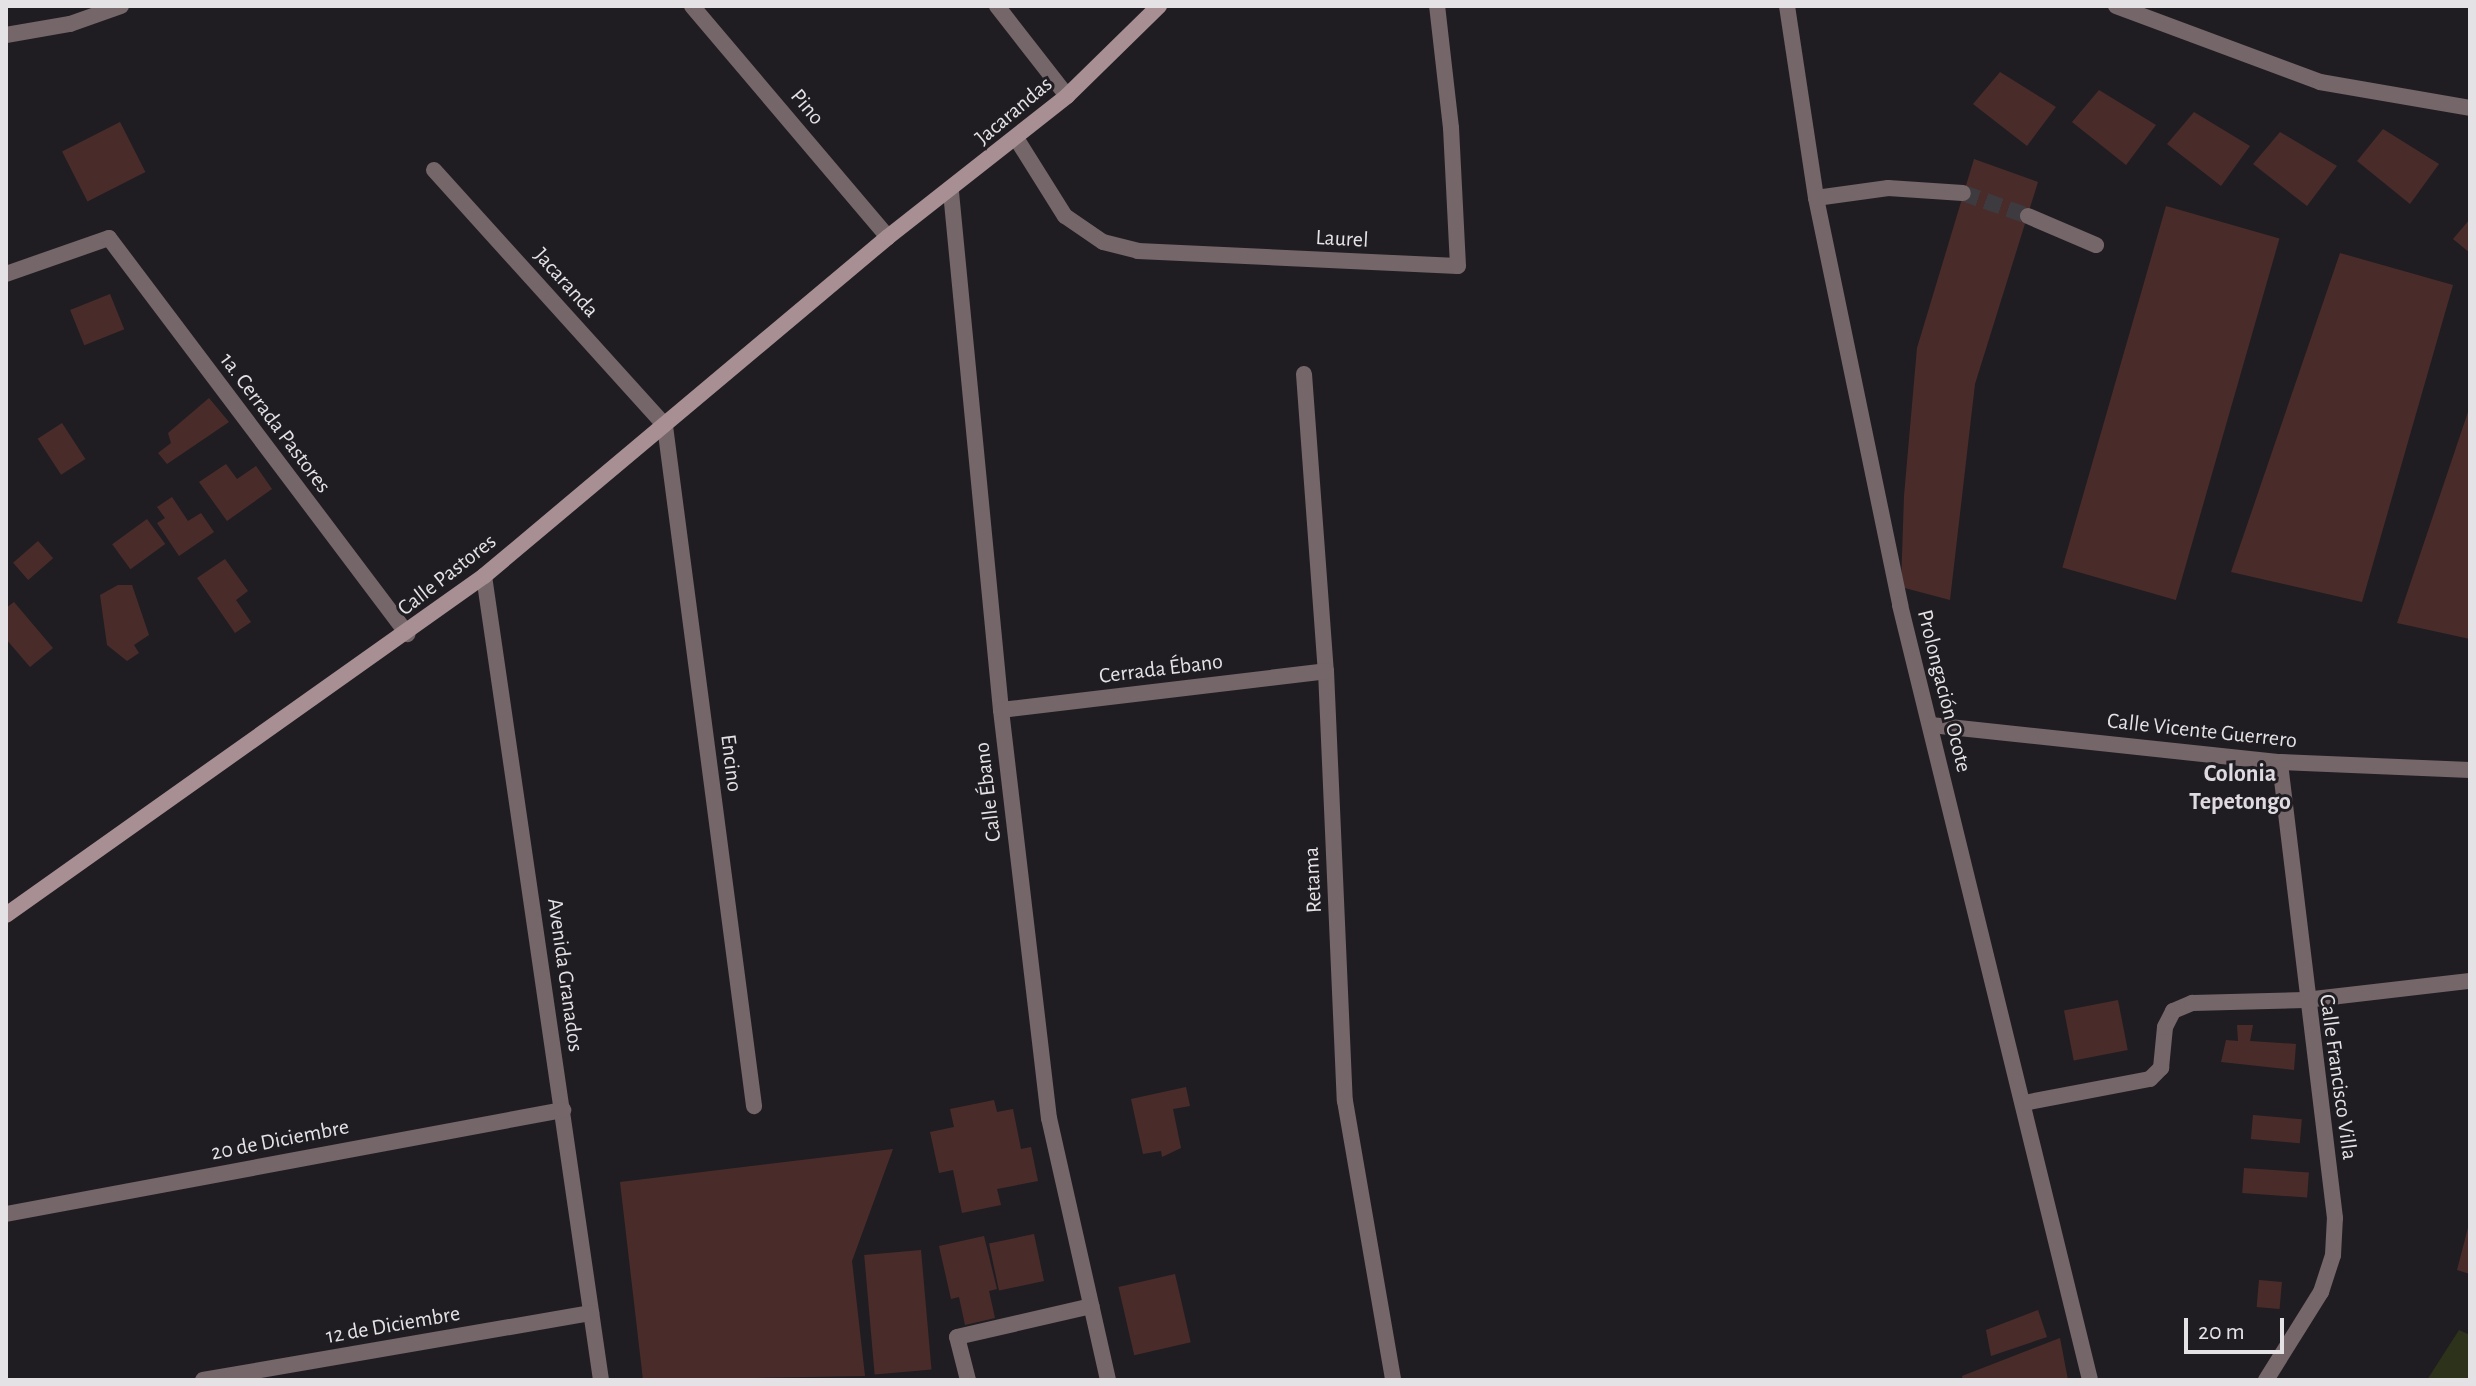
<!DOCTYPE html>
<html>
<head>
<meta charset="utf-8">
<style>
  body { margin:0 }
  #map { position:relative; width:2476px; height:1386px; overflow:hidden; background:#201d22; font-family:"Alegreya Sans",sans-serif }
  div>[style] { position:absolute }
  .green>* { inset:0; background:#2d321b }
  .building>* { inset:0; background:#492c2a; transform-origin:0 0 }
  .street-tunnel>* { height:16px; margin-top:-8px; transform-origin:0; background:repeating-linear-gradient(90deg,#3d3b3f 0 16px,transparent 0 24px) }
  .street>* { height:16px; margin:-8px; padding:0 8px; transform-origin:8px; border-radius:8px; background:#756669 }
  .secondary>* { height:16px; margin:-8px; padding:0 8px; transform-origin:8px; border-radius:8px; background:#a78f94 }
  span { translate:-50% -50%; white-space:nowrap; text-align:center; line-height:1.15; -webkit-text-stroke:6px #201d22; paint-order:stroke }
  .street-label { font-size:22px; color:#e4e2e5 }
  .neighbourhood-label { font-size:24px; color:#dfdae1; font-weight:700 }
  .frame { position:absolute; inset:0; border:8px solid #e4e2e5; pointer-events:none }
  .scale { position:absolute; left:2184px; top:1318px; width:100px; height:36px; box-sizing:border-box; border:4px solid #e4e2e5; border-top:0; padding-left:10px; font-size:24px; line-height:28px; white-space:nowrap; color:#e4e2e5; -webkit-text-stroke:6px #201d22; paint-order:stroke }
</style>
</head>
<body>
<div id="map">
  <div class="green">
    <div style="clip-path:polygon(2459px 1330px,2470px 1335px,2470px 1380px,2427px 1380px)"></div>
  </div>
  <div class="building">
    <div style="clip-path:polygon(2000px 72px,2056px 107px,2027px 146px,1973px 104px)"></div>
    <div style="clip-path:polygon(2099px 90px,2156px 125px,2126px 165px,2072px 122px)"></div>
    <div style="clip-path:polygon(2194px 112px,2250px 146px,2221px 186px,2167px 144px)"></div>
    <div style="left:120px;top:122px;width:56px;height:65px;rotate:63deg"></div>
    <div style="clip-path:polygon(2383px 129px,2439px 164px,2410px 204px,2357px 161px)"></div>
    <div style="clip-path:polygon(2280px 132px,2337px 166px,2307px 206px,2253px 164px)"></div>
    <div style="clip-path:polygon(1974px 159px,2038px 182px,1975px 384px,1950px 600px,1901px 587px,1904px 496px,1917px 348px)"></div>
    <div style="left:2166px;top:206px;width:118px;height:376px;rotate:16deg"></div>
    <div style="clip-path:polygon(2470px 219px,2470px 253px,2453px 239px)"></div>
    <div style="clip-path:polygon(2340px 253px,2453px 285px,2362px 602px,2231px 572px)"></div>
    <div style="left:110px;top:294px;width:38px;height:43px;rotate:68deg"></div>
    <div style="clip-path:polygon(209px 398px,229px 422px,167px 464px,158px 453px,171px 443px,168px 433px)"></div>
    <div style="clip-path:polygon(2469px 409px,2470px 409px,2470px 639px,2397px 623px)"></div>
    <div style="left:62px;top:423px;width:43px;height:29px;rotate:57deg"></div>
    <div style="clip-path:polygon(226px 464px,237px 479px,256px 466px,272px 489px,227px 521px,199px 482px)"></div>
    <div style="clip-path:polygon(172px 497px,188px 521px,201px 513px,214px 532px,179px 556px,157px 523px,165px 518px,157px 507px)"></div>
    <div style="left:147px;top:519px;width:31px;height:43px;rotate:54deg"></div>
    <div style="left:38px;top:541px;width:23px;height:33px;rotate:49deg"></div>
    <div style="clip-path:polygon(225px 559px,248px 591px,236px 600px,251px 622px,235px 633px,197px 578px)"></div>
    <div style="clip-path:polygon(118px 585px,132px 585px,149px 635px,134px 645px,139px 653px,127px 661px,107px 645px,100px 595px)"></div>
    <div style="clip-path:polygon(14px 602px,53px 648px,30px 667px,6px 639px,6px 608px)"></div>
    <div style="left:2118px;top:1000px;width:51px;height:55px;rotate:79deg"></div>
    <div style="clip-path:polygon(2237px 1025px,2253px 1025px,2250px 1041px,2296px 1044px,2294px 1070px,2221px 1062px,2226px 1040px,2238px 1041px)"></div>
    <div style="clip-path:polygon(1186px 1087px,1190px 1106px,1173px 1109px,1181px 1148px,1162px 1157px,1161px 1151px,1143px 1154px,1131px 1099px)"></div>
    <div style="clip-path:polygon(994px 1100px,997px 1112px,1013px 1109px,1021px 1149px,1031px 1147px,1038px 1181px,997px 1189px,1001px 1205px,962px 1213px,953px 1170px,939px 1173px,930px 1132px,954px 1127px,950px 1109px)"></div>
    <div style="left:2253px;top:1115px;width:49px;height:24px;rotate:5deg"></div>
    <div style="clip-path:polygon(893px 1149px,852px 1261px,865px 1376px,643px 1380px,620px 1182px)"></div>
    <div style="left:2244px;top:1168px;width:65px;height:25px;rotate:4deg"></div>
    <div style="clip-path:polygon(2469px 1224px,2470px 1224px,2470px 1274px,2457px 1270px)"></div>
    <div style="left:1034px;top:1234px;width:48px;height:46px;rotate:78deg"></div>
    <div style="clip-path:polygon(984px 1236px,997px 1289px,989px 1291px,995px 1318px,965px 1325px,959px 1297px,951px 1299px,939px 1246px)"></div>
    <div style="left:921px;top:1250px;width:120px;height:57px;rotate:85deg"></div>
    <div style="left:1175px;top:1274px;width:70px;height:58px;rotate:77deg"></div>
    <div style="left:2259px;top:1280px;width:23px;height:27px;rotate:5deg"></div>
    <div style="clip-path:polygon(2038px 1310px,2047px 1337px,1991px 1356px,1986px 1330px)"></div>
    <div style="clip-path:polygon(2060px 1338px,2068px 1380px,1963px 1380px,1962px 1376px)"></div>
  </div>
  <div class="street-tunnel">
    <div style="left:1963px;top:193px;width:69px;rotate:19.5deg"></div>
  </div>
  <div class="street">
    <div style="left:692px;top:6px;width:303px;rotate:49.7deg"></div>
    <div style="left:997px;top:6px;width:114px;rotate:52.1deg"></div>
    <div style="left:1787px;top:6px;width:194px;rotate:81.4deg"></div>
    <div style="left:1816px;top:198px;width:416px;rotate:78.3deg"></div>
    <div style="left:1900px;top:605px;width:798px;rotate:76.22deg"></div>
    <div style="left:2116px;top:6px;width:218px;rotate:20.4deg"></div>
    <div style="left:2320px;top:82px;width:152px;rotate:9.8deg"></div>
    <div style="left:6px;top:35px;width:65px;rotate:-9.8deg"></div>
    <div style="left:70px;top:24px;width:54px;rotate:-19.4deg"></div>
    <div style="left:1016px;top:138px;width:92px;rotate:57.9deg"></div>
    <div style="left:1065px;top:216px;width:46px;rotate:34.4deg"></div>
    <div style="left:1103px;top:242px;width:36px;rotate:14deg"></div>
    <div style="left:1138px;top:251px;width:320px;rotate:2.7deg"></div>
    <div style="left:1458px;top:266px;width:138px;rotate:-92.9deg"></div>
    <div style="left:1451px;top:128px;width:123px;rotate:-96.5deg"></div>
    <div style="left:434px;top:170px;width:345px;rotate:47.9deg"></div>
    <div style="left:665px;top:426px;width:686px;rotate:82.54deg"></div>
    <div style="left:951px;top:192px;width:520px;rotate:84.49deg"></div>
    <div style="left:1001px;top:710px;width:411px;rotate:83.3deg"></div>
    <div style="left:1049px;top:1118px;width:269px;rotate:77.3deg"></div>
    <div style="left:1816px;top:198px;width:73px;rotate:-7.9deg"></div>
    <div style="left:1888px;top:188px;width:75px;rotate:3.8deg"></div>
    <div style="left:2028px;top:216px;width:74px;rotate:23.1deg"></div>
    <div style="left:6px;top:274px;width:109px;rotate:-19.3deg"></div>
    <div style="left:109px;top:238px;width:496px;rotate:53deg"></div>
    <div style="left:1304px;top:374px;width:298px;rotate:85.8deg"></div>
    <div style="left:1326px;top:671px;width:430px;rotate:87.5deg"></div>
    <div style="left:1345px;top:1101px;width:283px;rotate:80.2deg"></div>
    <div style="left:484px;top:576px;width:812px;rotate:81.72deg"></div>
    <div style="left:1001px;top:710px;width:327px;rotate:-6.8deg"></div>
    <div style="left:1931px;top:725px;width:351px;rotate:6.1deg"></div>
    <div style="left:2280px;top:762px;width:190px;rotate:2.4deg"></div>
    <div style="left:2024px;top:1103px;width:128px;rotate:-10.8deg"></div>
    <div style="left:2150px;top:1079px;width:16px;rotate:-45deg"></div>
    <div style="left:2161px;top:1068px;width:41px;rotate:-84.4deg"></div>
    <div style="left:2165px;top:1027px;width:18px;rotate:-63deg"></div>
    <div style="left:2173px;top:1011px;width:21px;rotate:-23deg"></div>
    <div style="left:2192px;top:1003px;width:113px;rotate:-1.5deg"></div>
    <div style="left:2305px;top:1000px;width:166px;rotate:-6.6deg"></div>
    <div style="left:6px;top:1214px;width:567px;rotate:-10.58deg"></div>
    <div style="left:203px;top:1380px;width:394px;rotate:-9.8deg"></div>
    <div style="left:968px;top:1380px;width:44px;rotate:-104.3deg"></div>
    <div style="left:957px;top:1337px;width:138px;rotate:-13deg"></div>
    <div style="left:2266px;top:1380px;width:104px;rotate:-58deg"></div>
    <div style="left:2321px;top:1292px;width:39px;rotate:-72deg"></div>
    <div style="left:2333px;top:1255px;width:37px;rotate:-87deg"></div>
    <div style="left:2335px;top:1218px;width:459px;rotate:-96.9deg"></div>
  </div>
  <div class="secondary">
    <div style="left:6px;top:915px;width:586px;rotate:-35.34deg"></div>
    <div style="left:484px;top:576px;width:527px;rotate:-40deg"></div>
    <div style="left:888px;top:237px;width:228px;rotate:-38.2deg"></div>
    <div style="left:1067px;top:96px;width:129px;rotate:-44.4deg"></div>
  </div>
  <div class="street-label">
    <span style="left:807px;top:107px;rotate:50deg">Pino</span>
    <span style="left:1014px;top:111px;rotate:-40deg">Jacarandas</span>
    <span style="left:1342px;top:239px;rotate:3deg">Laurel</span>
    <span style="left:566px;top:283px;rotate:48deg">Jacaranda</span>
    <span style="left:275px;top:423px;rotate:53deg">1a. Cerrada Pastores</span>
    <span style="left:447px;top:575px;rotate:-38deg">Calle Pastores</span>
    <span style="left:1161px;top:669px;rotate:-7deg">Cerrada Ébano</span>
    <span style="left:1944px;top:691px;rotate:76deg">Prolongación Ocote</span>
    <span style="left:2202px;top:731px;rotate:6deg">Calle Vicente Guerrero</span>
    <span style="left:731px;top:763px;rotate:83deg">Encino</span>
    <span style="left:988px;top:792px;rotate:-97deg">Calle Ébano</span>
    <span style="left:1313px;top:880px;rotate:-93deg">Retama</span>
    <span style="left:565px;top:975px;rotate:82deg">Avenida Granados</span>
    <span style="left:2338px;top:1077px;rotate:82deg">Calle Francisco Villa</span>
    <span style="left:280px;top:1140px;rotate:-11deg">20 de Diciembre</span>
    <span style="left:393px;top:1325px;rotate:-10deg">12 de Diciembre</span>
  </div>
  <div class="neighbourhood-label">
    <span style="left:2240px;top:789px">Colonia<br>Tepetongo</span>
  </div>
  <div class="frame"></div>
  <div class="scale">20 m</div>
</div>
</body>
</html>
